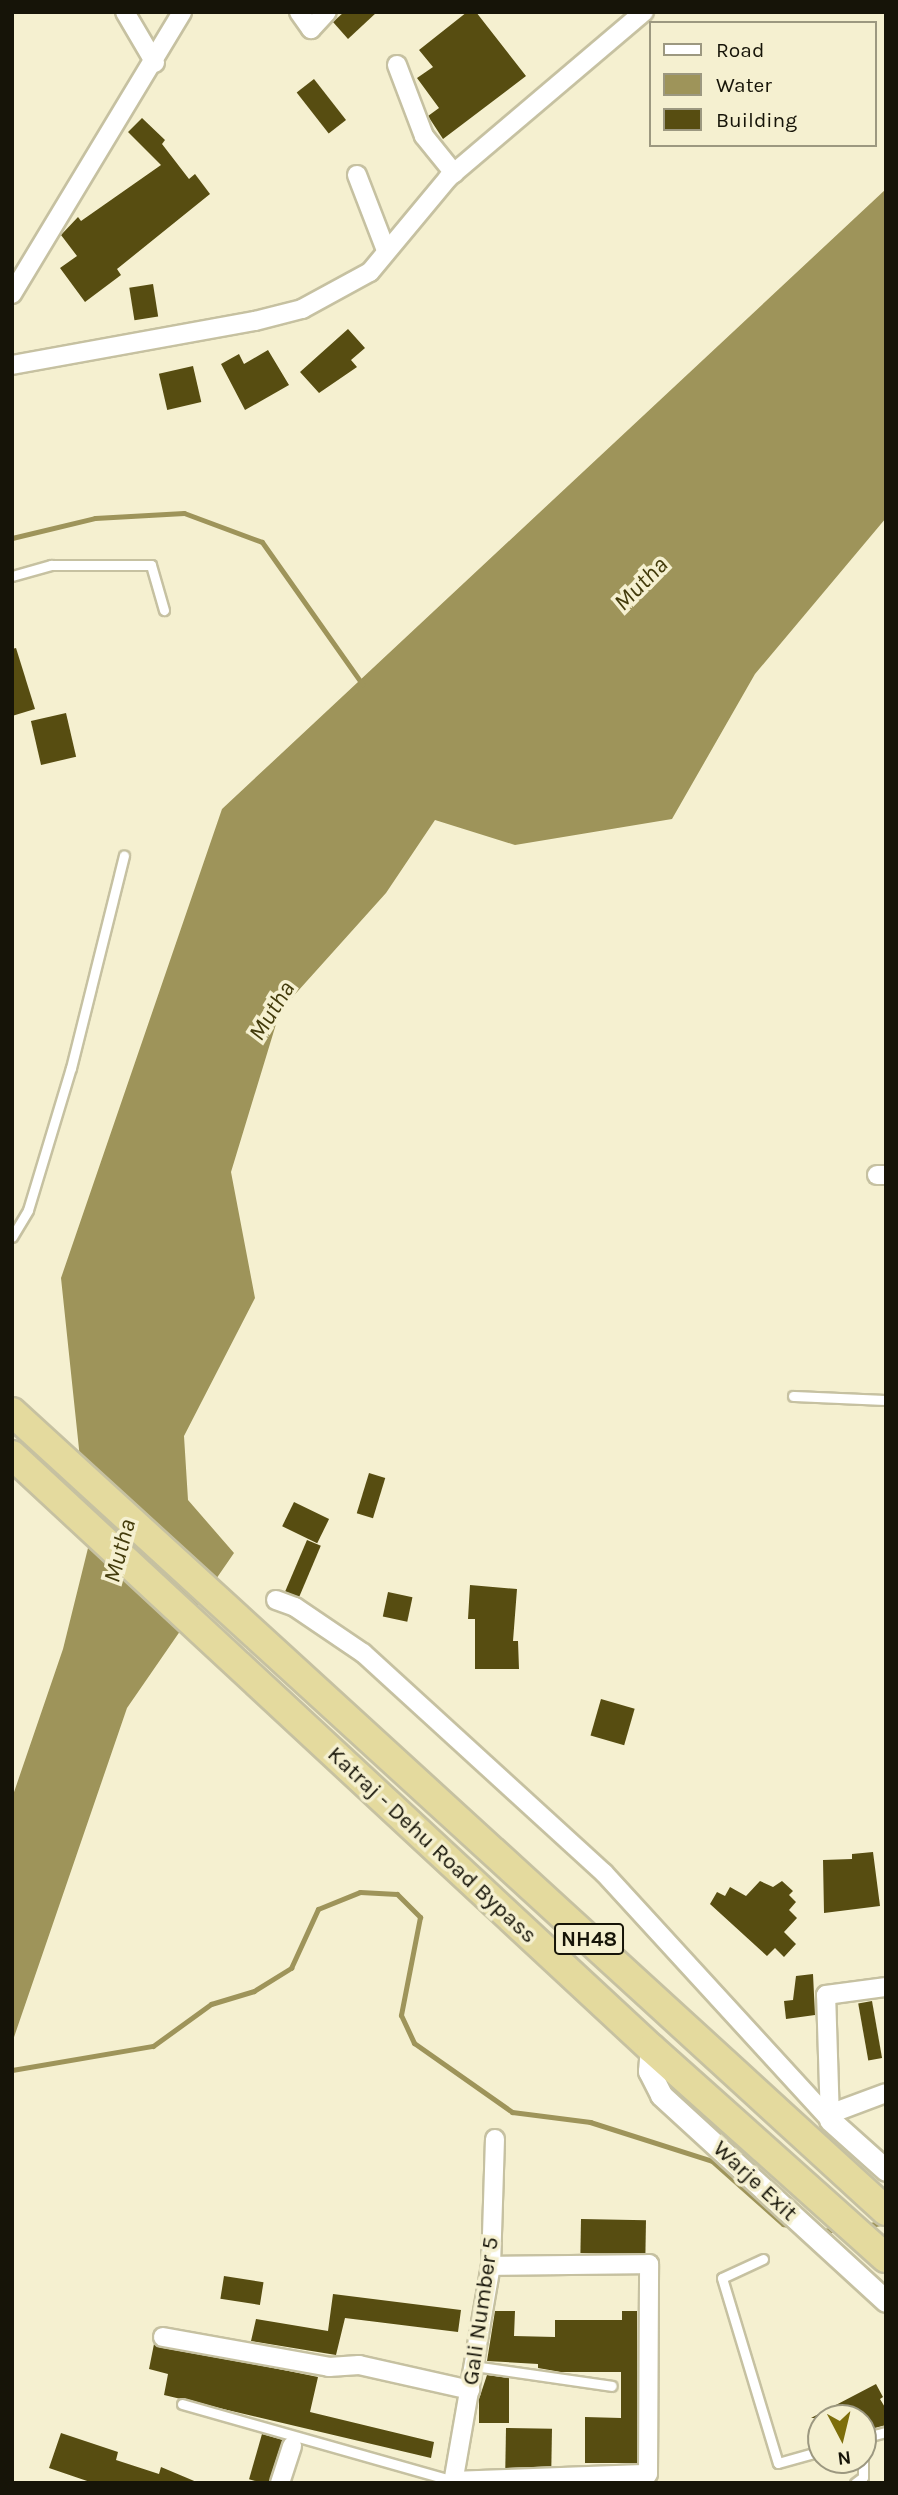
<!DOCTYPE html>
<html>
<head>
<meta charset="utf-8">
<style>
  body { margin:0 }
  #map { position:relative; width:898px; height:2495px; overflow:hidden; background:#f5f0d0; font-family:Karla,sans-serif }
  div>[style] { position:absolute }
  .water>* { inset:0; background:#9e945a }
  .stream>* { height:5px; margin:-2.5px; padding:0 2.5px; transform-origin:2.5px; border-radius:2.5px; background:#9e945a }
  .building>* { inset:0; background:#574d11; transform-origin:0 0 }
  .roads { filter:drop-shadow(2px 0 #c6c1a1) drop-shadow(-2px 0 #c6c1a1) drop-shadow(0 2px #c6c1a1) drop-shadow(0 -2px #c6c1a1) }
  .service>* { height:9px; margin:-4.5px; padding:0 4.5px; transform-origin:4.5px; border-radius:4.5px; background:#fff }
  .minor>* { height:18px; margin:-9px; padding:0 9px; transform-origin:9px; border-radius:9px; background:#fff }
  .tertiary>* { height:21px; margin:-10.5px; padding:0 10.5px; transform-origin:10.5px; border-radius:10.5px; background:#fff }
  .trunk>* { height:28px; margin:-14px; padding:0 14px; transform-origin:14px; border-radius:14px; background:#e4da9e }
  span { translate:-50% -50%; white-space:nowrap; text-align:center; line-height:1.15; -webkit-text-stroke:7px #f5f0d0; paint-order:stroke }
  .shield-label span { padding:2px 5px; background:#f5f0d0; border:2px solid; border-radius:5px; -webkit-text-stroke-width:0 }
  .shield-label { font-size:21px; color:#161408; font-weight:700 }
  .street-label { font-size:23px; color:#161408 }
  .water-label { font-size:24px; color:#433b0b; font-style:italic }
  .frame { position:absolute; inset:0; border:14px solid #161408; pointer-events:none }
  .legend { position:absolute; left:649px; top:21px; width:228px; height:126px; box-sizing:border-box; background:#f5f0d0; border:2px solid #9c9880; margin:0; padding:9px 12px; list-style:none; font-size:21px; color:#161408 }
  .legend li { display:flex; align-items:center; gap:14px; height:35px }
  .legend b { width:35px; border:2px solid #9c9880 }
  .north { position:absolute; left:807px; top:2404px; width:70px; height:70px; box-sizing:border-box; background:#f5f0d0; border:2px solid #9c9880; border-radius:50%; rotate:173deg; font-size:19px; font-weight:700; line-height:28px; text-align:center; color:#161408 }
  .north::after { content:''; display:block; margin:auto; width:24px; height:32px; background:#7d6e0b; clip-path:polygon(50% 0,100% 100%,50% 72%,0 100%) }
</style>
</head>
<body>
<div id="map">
  <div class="water">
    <div style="clip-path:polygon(886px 189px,886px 518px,755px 674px,672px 819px,515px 845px,435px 820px,386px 893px,280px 1011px,231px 1172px,255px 1298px,184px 1436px,188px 1500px,234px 1553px,127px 1708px,12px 2043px,12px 1798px,63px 1649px,89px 1544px,61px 1278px,222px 809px)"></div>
  </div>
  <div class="stream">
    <div style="left:12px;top:538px;width:85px;rotate:-13.5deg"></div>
    <div style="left:95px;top:518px;width:89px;rotate:-3.2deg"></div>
    <div style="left:184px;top:513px;width:83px;rotate:20.4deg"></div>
    <div style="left:262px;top:542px;width:174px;rotate:54.8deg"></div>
    <div style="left:12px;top:2070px;width:143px;rotate:-9.7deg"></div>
    <div style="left:153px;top:2046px;width:72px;rotate:-35.9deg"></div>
    <div style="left:211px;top:2004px;width:45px;rotate:-16.8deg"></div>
    <div style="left:254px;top:1991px;width:44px;rotate:-31.9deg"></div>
    <div style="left:291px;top:1968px;width:65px;rotate:-65.4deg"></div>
    <div style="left:318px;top:1909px;width:45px;rotate:-22deg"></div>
    <div style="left:360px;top:1892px;width:37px;rotate:3deg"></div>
    <div style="left:397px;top:1894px;width:33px;rotate:45deg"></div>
    <div style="left:420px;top:1917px;width:100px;rotate:101deg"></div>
    <div style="left:401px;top:2015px;width:31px;rotate:65deg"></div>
    <div style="left:414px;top:2043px;width:120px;rotate:35.1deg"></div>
    <div style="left:512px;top:2112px;width:79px;rotate:7.3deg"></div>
    <div style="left:590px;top:2122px;width:128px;rotate:17.7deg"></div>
    <div style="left:712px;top:2161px;width:95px;rotate:41.6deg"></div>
    <div style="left:783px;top:2224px;width:10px;rotate:11deg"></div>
    <div style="left:865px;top:2226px;width:21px;rotate:-11deg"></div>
    <div style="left:820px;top:2231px;width:21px;rotate:-5deg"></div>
  </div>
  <div class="building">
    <div style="clip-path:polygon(344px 12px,377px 12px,348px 39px,333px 22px)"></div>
    <div style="clip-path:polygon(467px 12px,476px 12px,526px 76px,443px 139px,428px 116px,439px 108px,417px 78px,433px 67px,419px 50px)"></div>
    <div style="left:314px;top:79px;width:52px;height:22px;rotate:52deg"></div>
    <div style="clip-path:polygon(142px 118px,165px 140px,162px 144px,189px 179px,195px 174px,210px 194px,117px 269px,121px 275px,85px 302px,60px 268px,77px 256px,61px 235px,78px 217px,81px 221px,161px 165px,128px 132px)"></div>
    <div style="left:153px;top:284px;width:33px;height:24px;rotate:81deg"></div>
    <div style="clip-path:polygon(348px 329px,365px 348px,351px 360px,357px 367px,319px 393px,300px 372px)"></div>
    <div style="clip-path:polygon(268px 350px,289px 385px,245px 410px,221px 364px,239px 354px,244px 364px)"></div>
    <div style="left:193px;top:366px;width:37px;height:35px;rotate:77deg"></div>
    <div style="clip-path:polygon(16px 648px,35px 709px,12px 716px,12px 649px)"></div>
    <div style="left:66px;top:713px;width:45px;height:36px;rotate:77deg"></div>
    <div style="left:369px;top:1473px;width:17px;height:42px;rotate:17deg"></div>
    <div style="left:294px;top:1502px;width:39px;height:27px;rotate:26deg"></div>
    <div style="left:307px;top:1540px;width:15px;height:56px;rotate:23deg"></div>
    <div style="clip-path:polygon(470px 1585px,517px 1589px,513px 1641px,518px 1641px,519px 1669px,475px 1669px,475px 1619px,468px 1619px)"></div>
    <div style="left:388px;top:1592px;width:25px;height:25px;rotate:12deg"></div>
    <div style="left:601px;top:1699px;width:35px;height:38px;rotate:16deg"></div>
    <div style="clip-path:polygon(873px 1852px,880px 1906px,824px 1913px,823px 1860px,852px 1859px,852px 1854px)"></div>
    <div style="clip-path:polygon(760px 1881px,773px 1887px,782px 1881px,793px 1891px,789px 1895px,796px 1902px,789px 1910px,797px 1918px,784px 1932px,796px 1944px,784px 1957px,775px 1948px,767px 1956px,710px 1904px,717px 1892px,725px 1896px,730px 1887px,746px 1896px)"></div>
    <div style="clip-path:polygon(813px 1974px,815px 2015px,786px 2019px,784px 2001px,793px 2000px,796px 1976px)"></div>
    <div style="left:872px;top:2001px;width:58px;height:14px;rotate:80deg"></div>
    <div style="left:581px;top:2219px;width:65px;height:34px;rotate:1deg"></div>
    <div style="left:224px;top:2276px;width:40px;height:23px;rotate:9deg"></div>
    <div style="clip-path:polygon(333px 2294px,461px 2310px,458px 2332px,345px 2318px,336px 2355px,251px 2341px,256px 2319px,328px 2331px)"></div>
    <div style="clip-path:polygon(495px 2311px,515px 2311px,514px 2336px,555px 2337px,555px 2320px,622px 2320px,622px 2311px,637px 2311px,637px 2463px,585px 2463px,585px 2417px,621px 2418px,621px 2372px,561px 2372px,538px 2368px,538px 2364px,487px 2361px)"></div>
    <div style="clip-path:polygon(154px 2344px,318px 2377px,310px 2412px,434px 2442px,431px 2458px,164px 2395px,168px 2374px,149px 2369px)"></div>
    <div style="clip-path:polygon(487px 2375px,509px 2378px,509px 2423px,479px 2423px,479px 2399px)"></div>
    <div style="clip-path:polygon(876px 2384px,883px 2397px,880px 2399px,886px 2409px,886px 2425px,863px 2431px,863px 2418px,811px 2418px)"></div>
    <div style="left:506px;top:2428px;width:46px;height:40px;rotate:1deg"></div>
    <div style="clip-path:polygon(61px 2433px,118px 2452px,116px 2460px,159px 2474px,161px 2467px,199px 2483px,93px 2483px,49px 2468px)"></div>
    <div style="left:262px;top:2434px;width:22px;height:47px;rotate:16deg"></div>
  </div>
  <div class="roads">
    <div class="service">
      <div style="left:12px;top:576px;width:41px;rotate:-15.8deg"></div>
      <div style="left:51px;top:565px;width:100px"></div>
      <div style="left:151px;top:565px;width:47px;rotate:73.9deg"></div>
      <div style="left:12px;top:1237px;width:31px;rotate:-59deg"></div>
      <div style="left:28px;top:1210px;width:148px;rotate:-73.2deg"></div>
      <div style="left:71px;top:1068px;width:219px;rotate:-76deg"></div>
      <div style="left:793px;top:1396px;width:93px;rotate:2.5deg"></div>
      <div style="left:763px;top:2259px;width:45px;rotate:155.1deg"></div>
      <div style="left:722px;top:2278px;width:193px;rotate:73.2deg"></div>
      <div style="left:778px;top:2463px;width:45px;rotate:-15.6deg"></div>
      <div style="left:474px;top:2366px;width:139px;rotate:8.2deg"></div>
      <div style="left:182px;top:2404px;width:283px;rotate:15.8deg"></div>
      <div style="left:863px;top:2438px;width:24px;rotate:-15deg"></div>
      <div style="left:855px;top:2483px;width:10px;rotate:-37deg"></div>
      <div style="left:863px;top:2477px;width:17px;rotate:-90deg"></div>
    </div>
    <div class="minor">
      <div style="left:125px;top:12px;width:59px;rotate:59.5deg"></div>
      <div style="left:299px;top:12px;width:21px;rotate:55deg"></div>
      <div style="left:311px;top:29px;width:23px;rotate:-47deg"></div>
      <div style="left:397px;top:65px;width:76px;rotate:69.2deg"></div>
      <div style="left:424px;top:136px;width:48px;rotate:51deg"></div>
      <div style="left:357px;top:175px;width:80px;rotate:68.9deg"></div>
      <div style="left:12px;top:294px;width:329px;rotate:-58.9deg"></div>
      <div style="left:12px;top:365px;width:247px;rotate:-10.3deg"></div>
      <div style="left:255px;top:321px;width:49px;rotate:-14.3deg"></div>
      <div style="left:302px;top:309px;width:77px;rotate:-28.6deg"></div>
      <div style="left:370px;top:272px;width:122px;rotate:-50.3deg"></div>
      <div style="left:448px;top:178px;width:257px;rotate:-40.3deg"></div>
      <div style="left:877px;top:1175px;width:9px"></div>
      <div style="left:276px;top:1600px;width:20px;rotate:20deg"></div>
      <div style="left:295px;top:1607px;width:82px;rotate:34.1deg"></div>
      <div style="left:363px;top:1653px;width:326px;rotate:42.4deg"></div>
      <div style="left:604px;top:1873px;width:335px;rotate:47.5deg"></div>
      <div style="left:830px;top:2120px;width:125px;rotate:-91.8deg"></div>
      <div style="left:826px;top:1995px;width:61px;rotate:-7.6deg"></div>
      <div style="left:830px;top:2120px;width:9px;rotate:-58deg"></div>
      <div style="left:835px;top:2112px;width:54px;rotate:-20.4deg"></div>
      <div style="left:163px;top:2337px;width:169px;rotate:10.2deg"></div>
      <div style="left:329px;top:2367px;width:30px;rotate:-4deg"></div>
      <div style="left:359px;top:2365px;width:114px;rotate:12.7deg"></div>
      <div style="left:454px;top:2481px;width:194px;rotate:-2.1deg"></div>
      <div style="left:648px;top:2474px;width:210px;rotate:-89.7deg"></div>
      <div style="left:649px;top:2264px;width:158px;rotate:179.3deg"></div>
      <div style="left:280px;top:2483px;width:39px;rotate:-72deg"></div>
      <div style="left:453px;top:2483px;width:220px;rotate:-80.1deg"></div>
      <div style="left:491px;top:2266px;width:127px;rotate:-88.2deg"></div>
    </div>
    <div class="tertiary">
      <div style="left:651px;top:2048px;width:23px;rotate:95deg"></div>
      <div style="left:649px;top:2071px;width:27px;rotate:63deg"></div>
      <div style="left:661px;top:2095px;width:305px;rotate:42.5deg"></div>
      <div style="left:830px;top:2120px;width:75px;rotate:41.8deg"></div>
    </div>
    <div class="trunk">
      <div style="left:12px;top:1412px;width:1184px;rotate:42.43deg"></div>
      <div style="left:12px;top:1455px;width:872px;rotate:42.86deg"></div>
      <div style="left:651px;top:2048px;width:315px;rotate:41.8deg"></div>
    </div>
  </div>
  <div class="shield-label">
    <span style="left:589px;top:1939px">NH48</span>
  </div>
  <div class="street-label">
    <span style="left:432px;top:1845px;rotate:43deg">Katraj - Dehu Road Bypass</span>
    <span style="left:755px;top:2181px;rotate:43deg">Warje Exit</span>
    <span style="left:481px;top:2311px;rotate:-82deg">Gali Number 5</span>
  </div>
  <div class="water-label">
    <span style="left:641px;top:584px;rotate:-45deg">Mutha</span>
    <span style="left:272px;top:1011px;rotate:-58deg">Mutha</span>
    <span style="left:120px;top:1551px;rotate:-75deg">Mutha</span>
  </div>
  <div class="frame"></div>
  <ul class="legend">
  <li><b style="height:9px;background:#fff"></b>Road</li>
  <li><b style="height:19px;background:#9e945a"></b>Water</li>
  <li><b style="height:19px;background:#574d11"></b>Building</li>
  </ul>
  <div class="north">N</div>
</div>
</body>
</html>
